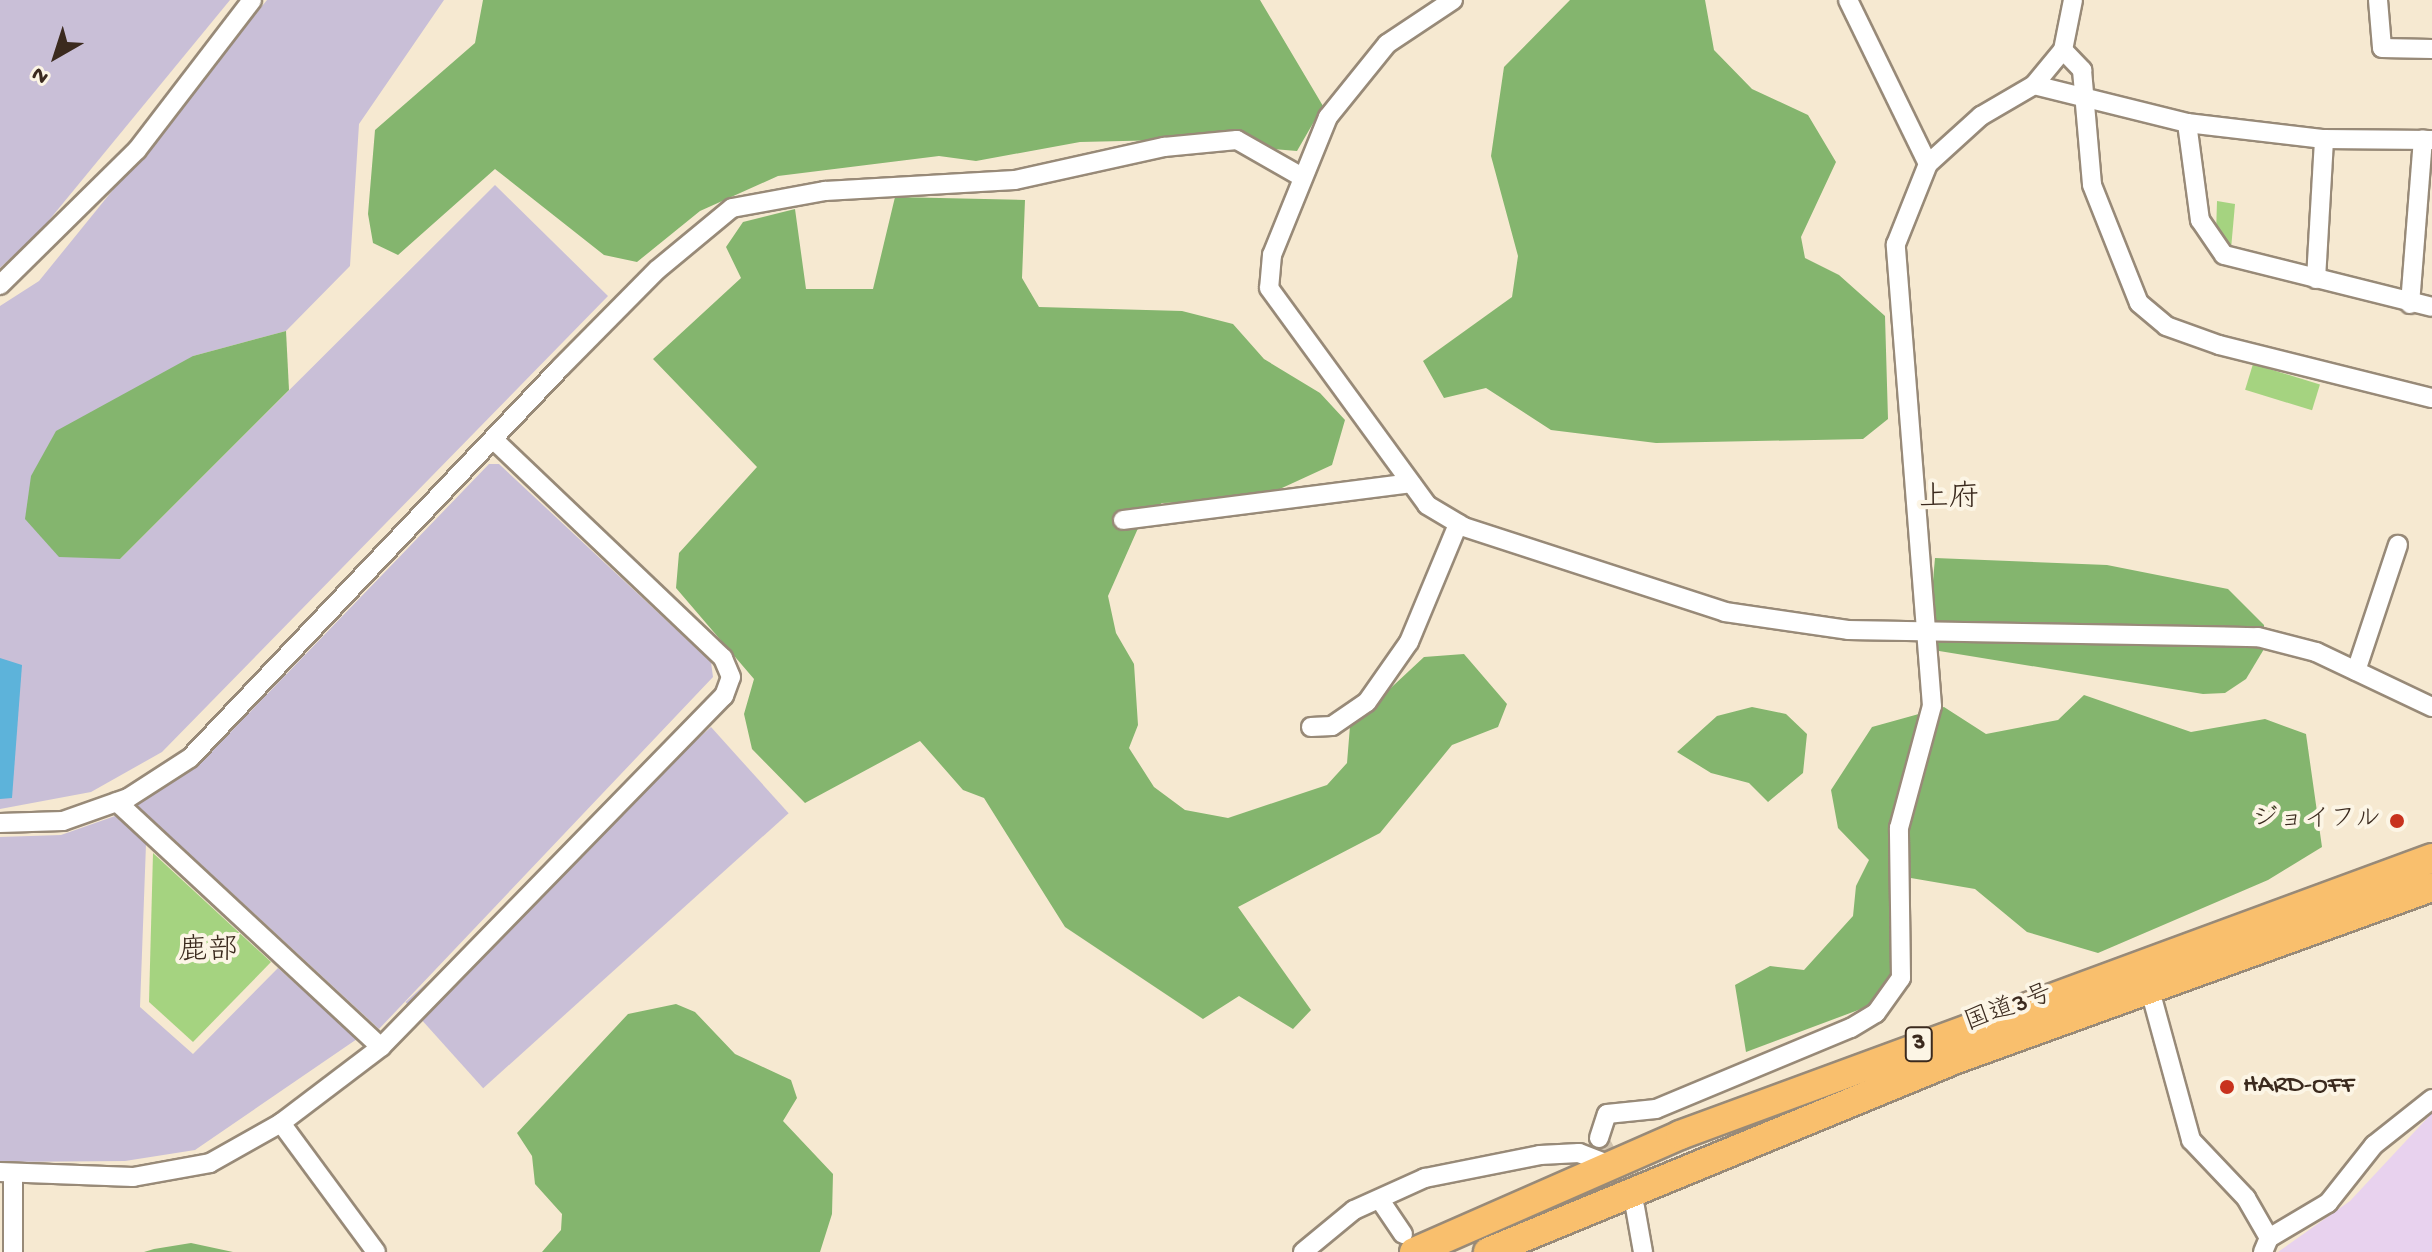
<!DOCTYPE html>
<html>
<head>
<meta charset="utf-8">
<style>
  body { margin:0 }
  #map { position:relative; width:2432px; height:1252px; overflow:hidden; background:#f6e9d1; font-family:"Gochi Hand","Klee One",sans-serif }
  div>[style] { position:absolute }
  .built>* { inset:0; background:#e8d2ee }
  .industrial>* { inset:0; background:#c9bfd7; transform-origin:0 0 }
  .green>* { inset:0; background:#a5d380; transform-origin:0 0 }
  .forest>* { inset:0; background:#84b56e }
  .water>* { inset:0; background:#5db3da }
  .minor-tunnel>* { height:18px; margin-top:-9px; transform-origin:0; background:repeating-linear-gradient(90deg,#d1c3ad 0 18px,transparent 0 27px) }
  .roads { filter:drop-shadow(2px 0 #988a78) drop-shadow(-2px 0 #988a78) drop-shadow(0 2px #988a78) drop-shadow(0 -2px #988a78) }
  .minor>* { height:18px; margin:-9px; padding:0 9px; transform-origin:9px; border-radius:9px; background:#fff }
  .highway>* { height:28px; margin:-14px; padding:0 14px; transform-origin:14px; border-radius:14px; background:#f9bf6d }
  .dots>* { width:22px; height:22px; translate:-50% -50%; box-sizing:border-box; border:4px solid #fcf5e5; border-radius:50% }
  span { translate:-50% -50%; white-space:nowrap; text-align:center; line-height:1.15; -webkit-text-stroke:8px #fcf5e5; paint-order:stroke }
  .shield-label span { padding:2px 6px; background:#fcf5e5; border:2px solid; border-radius:6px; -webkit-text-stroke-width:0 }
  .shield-label { font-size:24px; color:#3b2a1e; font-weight:700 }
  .poi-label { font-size:26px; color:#3b2a1e }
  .right { translate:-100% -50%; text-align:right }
  .left { translate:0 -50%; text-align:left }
  .street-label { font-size:26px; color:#3b2a1e }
  .quarter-label { font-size:30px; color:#3b2a1e }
  .north { position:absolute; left:16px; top:16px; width:80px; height:80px; -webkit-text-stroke:6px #fcf5e5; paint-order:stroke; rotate:219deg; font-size:22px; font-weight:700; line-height:32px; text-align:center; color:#3b2a1e }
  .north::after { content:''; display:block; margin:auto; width:28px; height:36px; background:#3b2a1e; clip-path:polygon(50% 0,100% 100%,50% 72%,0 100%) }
</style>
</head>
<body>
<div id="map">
  <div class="built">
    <div style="clip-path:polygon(2432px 1113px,2432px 1252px,2278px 1252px,2350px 1201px)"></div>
  </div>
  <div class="industrial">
    <div style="clip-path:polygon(0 0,230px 0,41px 230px,0 268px)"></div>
    <div style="clip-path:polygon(267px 0,444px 0,359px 124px,350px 266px,286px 331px,193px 356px,120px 559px,495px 185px,608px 296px,162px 752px,91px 792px,0 809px,0 306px,39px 281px)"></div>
    <div style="clip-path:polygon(489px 464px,499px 464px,711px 662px,713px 677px,379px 1029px,137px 805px,197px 767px)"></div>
    <div style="left:711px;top:727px;width:116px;height:411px;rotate:48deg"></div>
    <div style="clip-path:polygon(115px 816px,146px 844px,140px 1007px,193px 1054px,278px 968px,357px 1039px,195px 1150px,125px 1161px,0 1162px,0 837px,61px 835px)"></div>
  </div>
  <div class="green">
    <div style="clip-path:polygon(2217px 201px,2235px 204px,2231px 249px,2216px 235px)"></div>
    <div style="left:2253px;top:364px;width:70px;height:27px;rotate:17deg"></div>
    <div style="clip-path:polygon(153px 853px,271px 962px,193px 1042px,149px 1002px)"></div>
  </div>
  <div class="forest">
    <div style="clip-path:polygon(483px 0,1260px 0,1323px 106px,1297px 151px,1166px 140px,1080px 142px,976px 161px,939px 156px,778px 176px,700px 211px,637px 262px,604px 255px,495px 169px,398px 255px,373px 243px,368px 214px,375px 130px,475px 43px)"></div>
    <div style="clip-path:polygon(1570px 0,1705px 0,1714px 50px,1752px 89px,1808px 115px,1836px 162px,1801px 237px,1805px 258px,1839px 275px,1885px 316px,1888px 419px,1863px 439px,1656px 443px,1551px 430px,1486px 388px,1444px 398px,1423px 361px,1512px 297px,1518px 256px,1491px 156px,1504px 67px)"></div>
    <div style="clip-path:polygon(895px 197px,1025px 200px,1022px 278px,1039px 307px,1182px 311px,1233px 324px,1264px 359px,1320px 393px,1345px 420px,1332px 465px,1256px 500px,1162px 503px,1143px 517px,1108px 596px,1116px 633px,1134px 664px,1138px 725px,1129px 748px,1154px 787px,1185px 810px,1228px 818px,1327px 785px,1347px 763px,1350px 726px,1424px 657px,1464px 654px,1507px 704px,1498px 727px,1452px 745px,1380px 833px,1238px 907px,1311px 1010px,1293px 1029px,1239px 996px,1203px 1019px,1065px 927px,984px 798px,963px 790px,920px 741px,805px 803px,752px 749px,744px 714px,754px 679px,676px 588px,679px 553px,757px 467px,653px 359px,741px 278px,726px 247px,743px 222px,795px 209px,806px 289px,873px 289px)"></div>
    <div style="clip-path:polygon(286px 331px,289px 390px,120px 559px,59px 557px,25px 519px,31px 476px,56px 431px,193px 356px)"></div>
    <div style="clip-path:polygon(1935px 558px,2107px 565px,2228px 589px,2264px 625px,2264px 649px,2246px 679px,2225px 693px,2203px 694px,1927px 649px)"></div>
    <div style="clip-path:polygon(2084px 695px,2191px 732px,2265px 719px,2306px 734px,2322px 847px,2268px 880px,2098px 953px,2027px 932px,1975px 889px,1905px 877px,1890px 907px,1900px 944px,1896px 976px,1869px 1006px,1746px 1052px,1735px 985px,1770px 966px,1804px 970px,1853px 916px,1856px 886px,1869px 860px,1838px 828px,1831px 790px,1872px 727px,1944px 707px,1986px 734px,2058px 720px)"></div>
    <div style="clip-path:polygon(1752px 707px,1786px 714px,1807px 734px,1803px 773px,1768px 802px,1749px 783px,1711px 773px,1677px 752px,1717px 716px)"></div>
    <div style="clip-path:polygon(676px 1004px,695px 1012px,735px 1054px,791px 1080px,797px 1098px,783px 1121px,833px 1174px,832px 1214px,820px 1252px,542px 1252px,561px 1230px,562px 1214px,535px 1184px,532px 1156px,517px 1133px,628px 1014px)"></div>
    <div style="clip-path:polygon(191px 1243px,233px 1252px,144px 1252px,154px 1249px)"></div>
  </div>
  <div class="water">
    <div style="clip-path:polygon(0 658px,22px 665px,12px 798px,0 799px)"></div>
  </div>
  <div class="minor-tunnel">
    <div style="left:1599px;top:1138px;width:72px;rotate:62deg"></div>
  </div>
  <div class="roads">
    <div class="minor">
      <div style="left:1453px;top:0;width:79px;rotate:146.3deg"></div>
      <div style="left:1387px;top:44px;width:94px;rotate:128.9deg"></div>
      <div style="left:1328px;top:117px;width:149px;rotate:112.1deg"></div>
      <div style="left:1272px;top:255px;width:33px;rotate:95deg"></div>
      <div style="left:1269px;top:288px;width:268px;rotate:53.9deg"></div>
      <div style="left:1427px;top:505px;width:43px;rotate:30.7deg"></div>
      <div style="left:1464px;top:527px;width:274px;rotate:18deg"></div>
      <div style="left:1725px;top:612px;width:124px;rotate:8.3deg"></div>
      <div style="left:1848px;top:630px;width:410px;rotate:1deg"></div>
      <div style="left:2258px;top:637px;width:60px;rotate:14.5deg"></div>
      <div style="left:2316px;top:652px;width:128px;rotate:25.4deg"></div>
      <div style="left:1848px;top:0;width:182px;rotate:64deg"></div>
      <div style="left:2378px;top:0;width:48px;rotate:85.2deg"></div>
      <div style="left:2382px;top:48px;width:50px;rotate:1.1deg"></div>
      <div style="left:2063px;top:50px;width:28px;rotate:46deg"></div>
      <div style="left:2082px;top:70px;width:115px;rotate:85deg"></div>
      <div style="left:2092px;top:185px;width:127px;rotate:68.3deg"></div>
      <div style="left:2139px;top:303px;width:35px;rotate:40deg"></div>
      <div style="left:2166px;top:326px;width:56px;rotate:19.7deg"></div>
      <div style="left:2219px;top:345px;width:219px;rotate:14deg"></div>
      <div style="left:2034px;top:85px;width:158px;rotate:13.9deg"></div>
      <div style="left:2187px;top:123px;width:138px;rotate:6.7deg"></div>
      <div style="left:2324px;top:139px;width:108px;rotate:0.5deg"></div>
      <div style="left:2187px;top:123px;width:98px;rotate:82.4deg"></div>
      <div style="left:2200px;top:220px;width:42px;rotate:55.6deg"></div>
      <div style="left:2224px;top:255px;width:214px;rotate:14deg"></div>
      <div style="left:2316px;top:279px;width:140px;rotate:-86.7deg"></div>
      <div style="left:0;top:285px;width:192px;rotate:-44.6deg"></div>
      <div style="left:137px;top:150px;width:189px;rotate:-52.5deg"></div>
      <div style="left:2410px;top:304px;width:165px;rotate:-85.5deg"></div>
      <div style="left:1123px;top:520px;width:290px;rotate:-7.3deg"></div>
      <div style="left:2356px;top:671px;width:133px;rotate:-71.6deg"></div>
      <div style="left:1311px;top:727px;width:21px;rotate:-3deg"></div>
      <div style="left:1332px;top:726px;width:42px;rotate:-34.4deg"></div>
      <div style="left:1367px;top:702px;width:73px;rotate:-55deg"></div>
      <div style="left:1409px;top:642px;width:128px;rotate:-67.4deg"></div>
      <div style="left:117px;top:802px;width:360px;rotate:42.9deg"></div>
      <div style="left:0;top:823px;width:63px;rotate:-1.8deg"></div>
      <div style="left:63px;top:821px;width:69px;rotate:-19.5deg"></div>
      <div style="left:128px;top:798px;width:74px;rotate:-32.8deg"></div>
      <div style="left:190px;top:758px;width:539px;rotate:-46.5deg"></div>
      <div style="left:561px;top:367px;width:136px;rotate:-45.3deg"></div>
      <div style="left:657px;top:270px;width:97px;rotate:-39.6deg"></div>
      <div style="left:732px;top:208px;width:95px;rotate:-10.4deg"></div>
      <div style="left:825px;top:191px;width:190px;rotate:-3.3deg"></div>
      <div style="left:1015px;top:180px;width:153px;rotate:-12.5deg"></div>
      <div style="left:1164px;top:147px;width:73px;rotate:-5.5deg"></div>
      <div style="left:1237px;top:140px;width:73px;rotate:29.7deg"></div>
      <div style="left:2150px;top:990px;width:156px;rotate:74.7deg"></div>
      <div style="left:2191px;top:1140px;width:80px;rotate:46.5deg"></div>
      <div style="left:2246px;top:1198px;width:46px;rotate:60.1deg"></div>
      <div style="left:281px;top:1123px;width:160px;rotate:53.6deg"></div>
      <div style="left:1599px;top:1138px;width:25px;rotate:-72deg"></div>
      <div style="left:1607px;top:1114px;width:49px;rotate:-5.8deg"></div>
      <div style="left:1656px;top:1109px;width:211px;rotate:-22.6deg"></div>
      <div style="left:1851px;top:1028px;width:29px;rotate:-31deg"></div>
      <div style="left:1876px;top:1013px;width:43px;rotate:-54.5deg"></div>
      <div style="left:1901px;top:978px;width:150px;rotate:-90.8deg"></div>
      <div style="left:1899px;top:828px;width:126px;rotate:-74.9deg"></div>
      <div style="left:1932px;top:706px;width:463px;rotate:-94.5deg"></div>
      <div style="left:1896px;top:244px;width:86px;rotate:-68.2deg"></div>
      <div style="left:1928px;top:164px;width:72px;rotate:-42.2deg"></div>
      <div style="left:1981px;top:116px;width:61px;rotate:-30.3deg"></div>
      <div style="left:2034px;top:85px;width:45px;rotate:-50.4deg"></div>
      <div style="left:2063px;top:50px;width:51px;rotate:-78.7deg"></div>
      <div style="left:0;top:1172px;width:133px;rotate:2.2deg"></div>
      <div style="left:133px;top:1177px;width:78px;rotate:-10.3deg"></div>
      <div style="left:210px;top:1163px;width:81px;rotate:-29.4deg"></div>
      <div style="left:281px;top:1123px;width:126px;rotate:-37.2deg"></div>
      <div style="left:381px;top:1047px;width:491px;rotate:-45.7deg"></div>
      <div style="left:724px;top:696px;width:20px;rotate:-70deg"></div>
      <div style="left:731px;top:677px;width:21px;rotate:-113deg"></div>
      <div style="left:723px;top:658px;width:316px;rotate:-136.4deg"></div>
      <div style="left:1380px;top:1200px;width:41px;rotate:55.9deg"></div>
      <div style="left:1635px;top:1207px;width:46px;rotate:79.9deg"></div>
      <div style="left:13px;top:1252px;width:79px;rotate:-90deg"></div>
      <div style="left:1303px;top:1252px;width:66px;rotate:-39.5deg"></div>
      <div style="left:1354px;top:1210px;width:78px;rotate:-24.3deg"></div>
      <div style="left:1425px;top:1178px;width:117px;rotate:-11.3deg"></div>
      <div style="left:1540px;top:1155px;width:39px;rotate:-3deg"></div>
      <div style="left:1579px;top:1153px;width:33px;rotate:21deg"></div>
      <div style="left:2263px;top:1252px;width:15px;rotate:-67deg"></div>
      <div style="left:2269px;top:1238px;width:69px;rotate:-30.7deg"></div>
      <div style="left:2328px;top:1203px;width:74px;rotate:-51.6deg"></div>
      <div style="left:2374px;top:1145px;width:74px;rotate:-38.4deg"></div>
    </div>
    <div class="highway">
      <div style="left:1414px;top:1252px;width:291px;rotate:-23.7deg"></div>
      <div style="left:1680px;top:1135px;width:801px;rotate:-20.22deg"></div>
      <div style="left:1488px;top:1252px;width:498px;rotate:-22.4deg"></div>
      <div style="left:1948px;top:1062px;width:515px;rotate:-19.88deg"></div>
    </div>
  </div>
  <div class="dots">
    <div style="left:2397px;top:821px;background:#c8321e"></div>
    <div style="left:2227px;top:1087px;background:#c8321e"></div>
  </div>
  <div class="shield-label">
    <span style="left:1919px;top:1044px">3</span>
  </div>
  <div class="poi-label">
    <span class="right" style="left:2381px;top:821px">ジョイフル</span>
    <span class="left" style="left:2243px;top:1087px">HARD-OFF</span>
  </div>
  <div class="street-label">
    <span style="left:2009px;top:1010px;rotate:-20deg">国道3号</span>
  </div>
  <div class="quarter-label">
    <span style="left:1949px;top:500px">上府</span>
    <span style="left:208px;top:953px">鹿部</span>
  </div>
  <div class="north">N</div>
</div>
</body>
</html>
